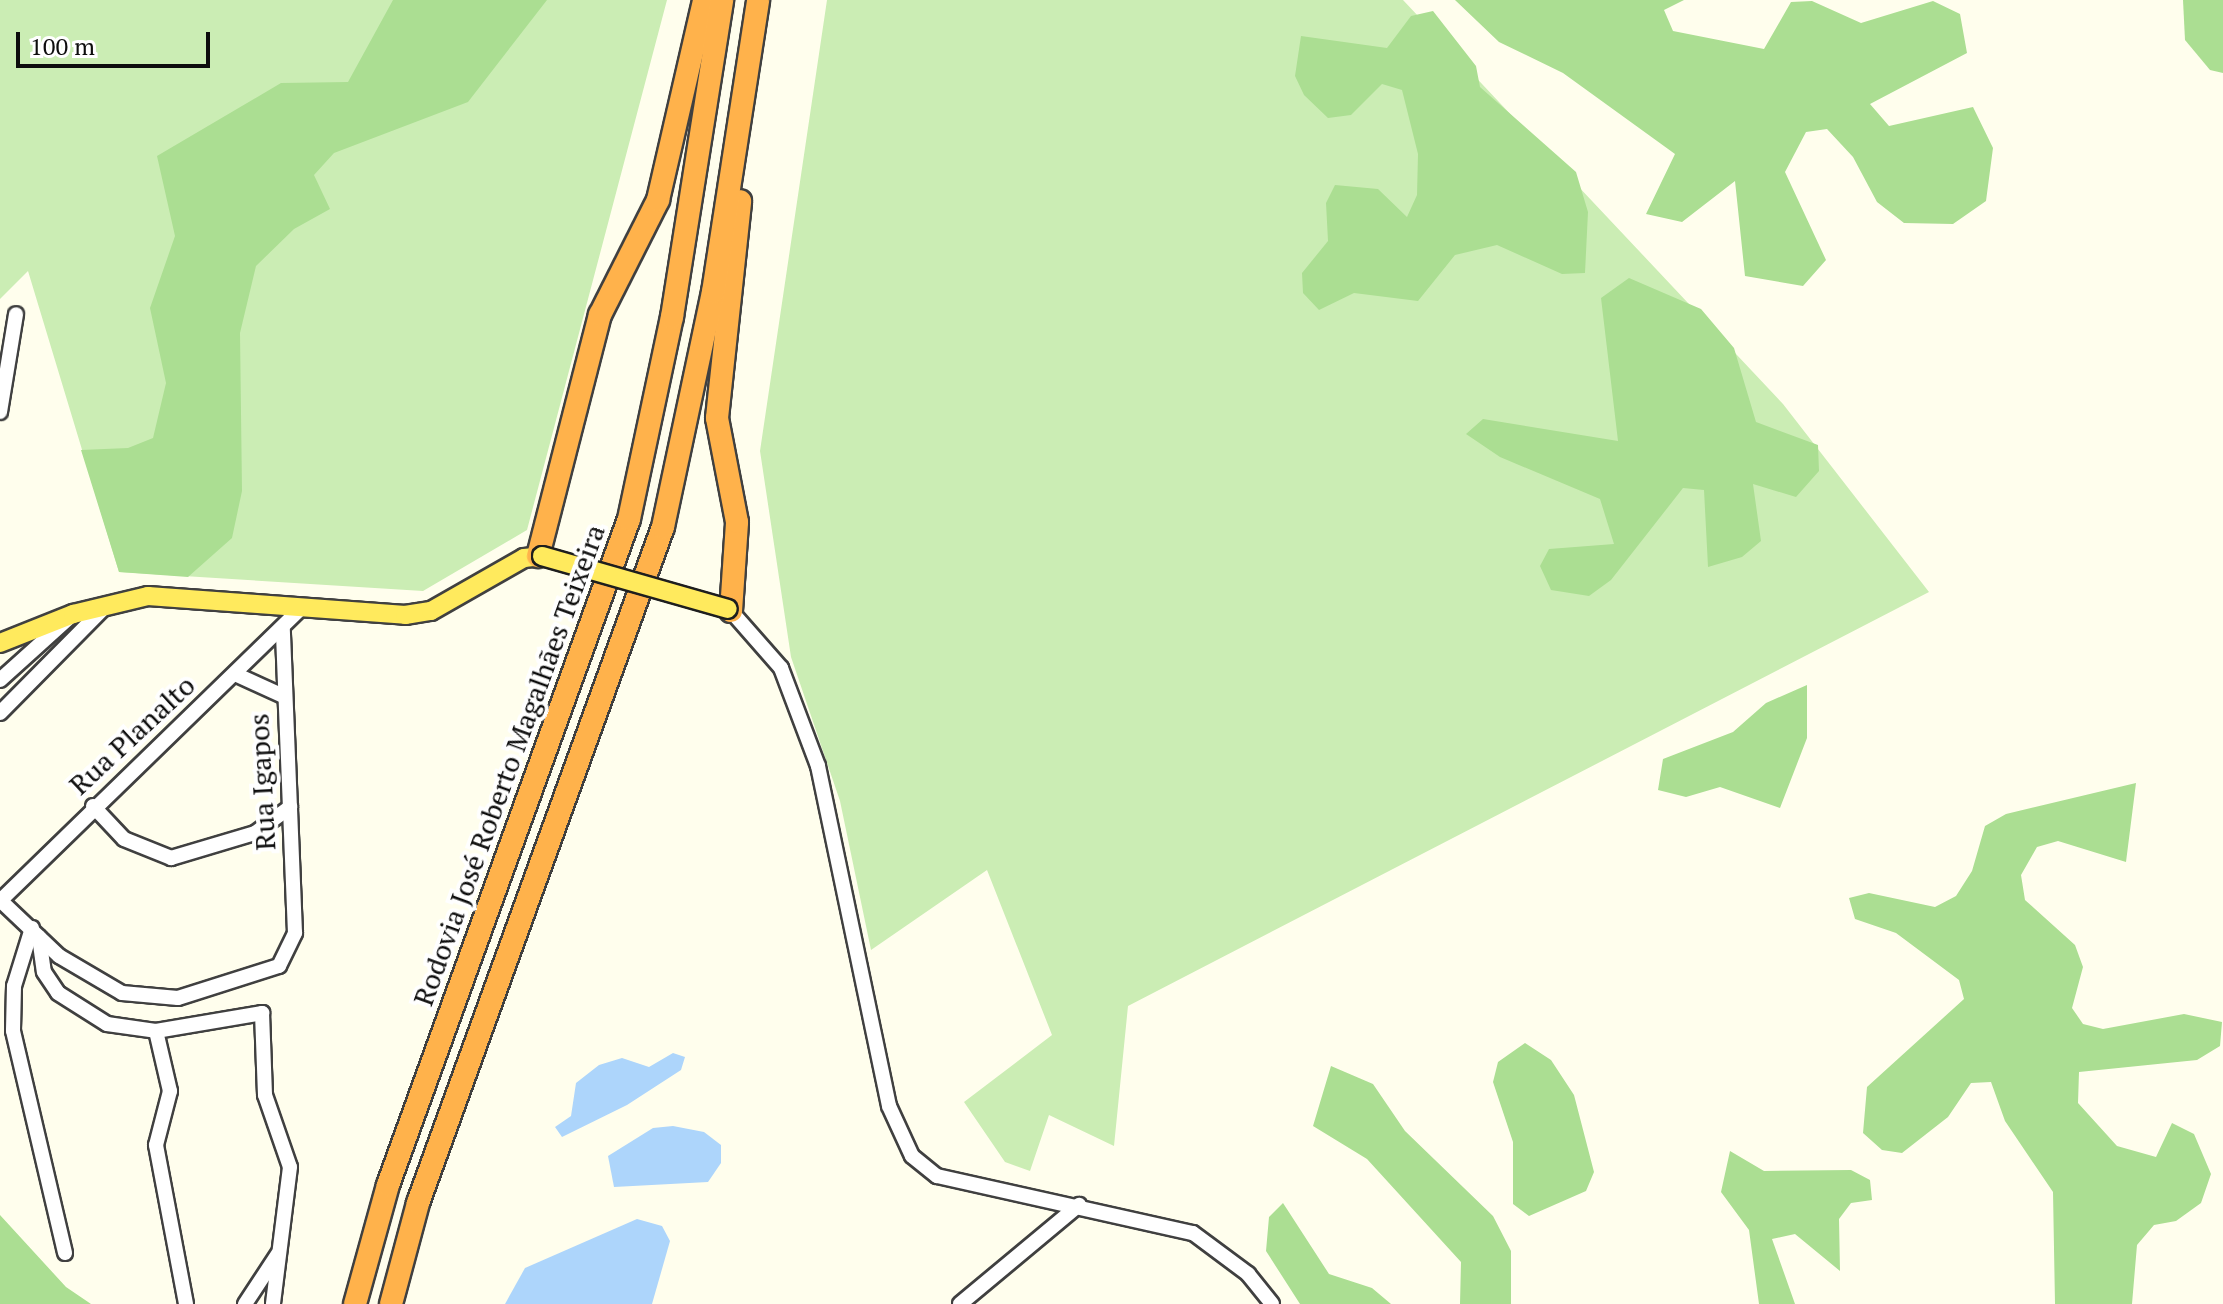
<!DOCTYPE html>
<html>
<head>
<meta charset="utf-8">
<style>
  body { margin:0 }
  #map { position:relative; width:2223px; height:1304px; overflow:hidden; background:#fffeed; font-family:"PT Serif",serif }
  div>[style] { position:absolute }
  .green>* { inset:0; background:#cbedb4 }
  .forest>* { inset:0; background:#abde92 }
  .water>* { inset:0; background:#add5fb }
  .roads { filter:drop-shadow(2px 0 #404040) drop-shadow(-2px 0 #404040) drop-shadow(0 2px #404040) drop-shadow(0 -2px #404040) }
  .minor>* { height:14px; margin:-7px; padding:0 7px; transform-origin:7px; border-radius:7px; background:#fff }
  .major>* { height:18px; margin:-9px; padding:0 9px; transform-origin:9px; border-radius:9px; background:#ffea5d }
  .highway>* { height:22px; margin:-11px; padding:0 11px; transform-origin:11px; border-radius:11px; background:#ffb24b }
  .bridges { filter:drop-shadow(2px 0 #1e1e1e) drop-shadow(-2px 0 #1e1e1e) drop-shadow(0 2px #1e1e1e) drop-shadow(0 -2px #1e1e1e) }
  .major-bridge>* { height:18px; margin:-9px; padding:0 9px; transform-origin:9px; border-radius:9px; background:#ffea5d }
  span { translate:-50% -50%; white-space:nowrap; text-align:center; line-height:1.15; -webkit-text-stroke:8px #fff; paint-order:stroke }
  .street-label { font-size:28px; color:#0d0d0d }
  .scale { position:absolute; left:16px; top:32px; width:194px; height:36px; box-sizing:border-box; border:4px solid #0d0d0d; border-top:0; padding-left:10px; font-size:24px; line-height:28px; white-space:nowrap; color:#0d0d0d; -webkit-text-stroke:6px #fff; paint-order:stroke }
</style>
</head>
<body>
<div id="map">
  <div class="green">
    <div style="clip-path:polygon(0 0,667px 0,527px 530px,423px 591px,119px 572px,28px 271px,0 299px)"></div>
    <div style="clip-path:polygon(827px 0,1403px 0,1783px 404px,1929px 592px,1128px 1006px,1114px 1146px,1049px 1115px,1030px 1171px,1005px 1162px,964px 1102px,1052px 1035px,987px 870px,871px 950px,840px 801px,791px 657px,760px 451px)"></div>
  </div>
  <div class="forest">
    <div style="clip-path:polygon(393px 0,547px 0,468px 102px,334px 153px,314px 175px,330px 209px,294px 229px,256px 266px,240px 333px,242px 491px,232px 538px,188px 577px,119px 572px,81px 450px,128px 448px,153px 438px,166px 383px,150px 308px,175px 236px,157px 156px,281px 83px,348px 82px)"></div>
    <div style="clip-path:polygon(1455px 0,1684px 0,1664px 10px,1673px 31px,1764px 49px,1791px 2px,1812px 1px,1861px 23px,1933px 1px,1960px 14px,1967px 53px,1870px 104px,1889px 126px,1973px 107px,1993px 148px,1986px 201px,1953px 224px,1904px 223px,1877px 202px,1853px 157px,1827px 129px,1806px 132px,1785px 172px,1826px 260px,1803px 286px,1745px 276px,1735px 181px,1682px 222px,1646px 214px,1675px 154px,1563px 73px,1499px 42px)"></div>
    <div style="clip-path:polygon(2183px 0,2223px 0,2223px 73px,2210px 70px,2185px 40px)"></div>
    <div style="clip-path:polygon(1433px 11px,1476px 66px,1480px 87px,1576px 172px,1588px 212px,1585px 273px,1562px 274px,1497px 245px,1455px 255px,1418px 301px,1354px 293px,1319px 310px,1303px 293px,1302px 273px,1328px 241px,1326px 203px,1335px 185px,1378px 189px,1407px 217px,1417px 195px,1418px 154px,1402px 90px,1382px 84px,1351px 115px,1328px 118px,1304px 95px,1295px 76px,1301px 36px,1387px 48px,1411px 16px)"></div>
    <div style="clip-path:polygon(1629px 278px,1701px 309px,1734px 348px,1756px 422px,1818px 445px,1819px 471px,1796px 497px,1753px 484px,1761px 541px,1742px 557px,1708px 567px,1704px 490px,1683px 488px,1611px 580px,1589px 596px,1551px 590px,1540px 566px,1549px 549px,1614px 544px,1600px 499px,1500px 457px,1466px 434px,1483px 419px,1618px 441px,1601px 298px)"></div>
    <div style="clip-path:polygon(1807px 685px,1807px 738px,1780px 808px,1720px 787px,1686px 797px,1658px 790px,1663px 759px,1733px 732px,1766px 703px)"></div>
    <div style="clip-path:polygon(2136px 783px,2126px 862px,2058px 841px,2037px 847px,2021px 875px,2025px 900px,2075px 945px,2083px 967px,2072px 1008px,2083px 1024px,2103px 1029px,2184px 1014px,2222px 1022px,2220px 1046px,2197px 1060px,2079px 1072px,2078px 1103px,2117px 1146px,2156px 1157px,2172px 1123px,2194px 1134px,2211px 1174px,2201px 1203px,2176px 1221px,2154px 1225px,2137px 1245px,2132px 1304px,2055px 1304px,2053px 1192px,2005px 1121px,1991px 1082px,1971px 1083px,1948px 1117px,1902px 1153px,1882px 1150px,1863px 1133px,1867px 1087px,1964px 999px,1959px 980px,1896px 933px,1855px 919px,1849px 898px,1869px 893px,1935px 907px,1956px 896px,1972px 871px,1985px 826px,2006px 814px)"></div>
    <div style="clip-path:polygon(1525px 1043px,1551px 1060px,1574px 1095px,1594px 1172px,1586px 1191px,1529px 1216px,1513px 1204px,1513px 1142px,1493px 1082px,1498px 1062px)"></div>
    <div style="clip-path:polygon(1331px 1066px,1373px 1084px,1405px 1131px,1493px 1216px,1511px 1251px,1511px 1304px,1460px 1304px,1461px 1262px,1367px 1159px,1313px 1126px)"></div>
    <div style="clip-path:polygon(1730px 1151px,1764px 1171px,1851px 1170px,1870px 1180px,1872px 1200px,1851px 1203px,1839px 1219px,1840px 1271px,1795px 1234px,1772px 1239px,1795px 1304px,1759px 1304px,1749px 1230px,1721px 1192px)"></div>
    <div style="clip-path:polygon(1283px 1203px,1329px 1274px,1372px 1288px,1391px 1304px,1300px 1304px,1266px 1251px,1269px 1217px)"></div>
    <div style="clip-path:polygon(0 1215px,66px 1287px,91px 1304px,0 1304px)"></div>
  </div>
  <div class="water">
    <div style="clip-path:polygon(673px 1053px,685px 1057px,681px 1070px,627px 1105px,562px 1137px,555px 1127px,571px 1116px,576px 1083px,599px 1065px,622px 1058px,649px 1067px)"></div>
    <div style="clip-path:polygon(673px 1126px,704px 1132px,721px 1145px,721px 1163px,708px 1182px,614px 1187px,608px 1156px,653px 1128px)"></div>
    <div style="clip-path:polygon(637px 1219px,662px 1226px,670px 1241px,652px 1304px,505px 1304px,525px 1268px)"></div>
  </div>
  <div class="roads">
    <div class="minor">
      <div style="left:0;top:412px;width:99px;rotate:-80.7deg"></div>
      <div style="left:731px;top:611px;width:76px;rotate:48.7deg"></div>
      <div style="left:781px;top:668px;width:105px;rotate:69.3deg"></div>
      <div style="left:818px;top:766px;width:347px;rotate:78.2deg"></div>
      <div style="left:889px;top:1106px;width:55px;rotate:65.3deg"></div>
      <div style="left:912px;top:1156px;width:32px;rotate:39deg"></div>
      <div style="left:937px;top:1176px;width:262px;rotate:12.6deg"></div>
      <div style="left:1193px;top:1233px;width:69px;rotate:36.7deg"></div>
      <div style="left:1248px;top:1274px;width:38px;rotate:51deg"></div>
      <div style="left:235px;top:674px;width:53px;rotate:24.6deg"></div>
      <div style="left:0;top:680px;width:94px;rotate:-42deg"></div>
      <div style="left:0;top:713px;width:151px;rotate:-45.3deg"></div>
      <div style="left:93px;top:806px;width:45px;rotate:46.8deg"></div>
      <div style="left:124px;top:839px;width:51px;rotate:22deg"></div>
      <div style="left:171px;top:858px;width:88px;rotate:-16.6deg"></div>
      <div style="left:255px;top:833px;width:44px;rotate:-36.6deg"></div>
      <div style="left:0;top:900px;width:81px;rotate:43.5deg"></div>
      <div style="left:59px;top:956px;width:73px;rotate:30.4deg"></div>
      <div style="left:122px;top:993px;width:56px;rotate:5.1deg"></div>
      <div style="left:178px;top:998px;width:106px;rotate:-17.6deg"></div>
      <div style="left:279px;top:966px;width:37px;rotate:-64deg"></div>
      <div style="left:295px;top:933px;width:305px;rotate:-92.3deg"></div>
      <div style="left:1px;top:900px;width:416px;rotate:-44.2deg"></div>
      <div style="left:32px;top:928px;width:61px;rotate:107.2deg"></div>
      <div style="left:14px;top:986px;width:45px;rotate:91.3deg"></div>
      <div style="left:13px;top:1031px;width:228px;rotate:76.8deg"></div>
      <div style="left:39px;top:937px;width:35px;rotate:82deg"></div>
      <div style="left:44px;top:972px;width:25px;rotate:56deg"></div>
      <div style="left:58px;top:993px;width:58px;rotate:32.3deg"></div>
      <div style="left:107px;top:1024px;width:49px;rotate:8.1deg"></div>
      <div style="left:156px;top:1031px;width:108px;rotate:-9.6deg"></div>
      <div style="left:262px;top:1013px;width:82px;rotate:87.9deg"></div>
      <div style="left:265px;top:1095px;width:76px;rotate:70.9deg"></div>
      <div style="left:290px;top:1167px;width:138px;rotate:97.1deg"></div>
      <div style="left:156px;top:1031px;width:62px;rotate:76.9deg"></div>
      <div style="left:170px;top:1091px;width:56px;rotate:104.5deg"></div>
      <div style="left:156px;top:1145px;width:162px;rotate:79.3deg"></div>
      <div style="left:245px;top:1304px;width:60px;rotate:-56.6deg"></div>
      <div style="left:960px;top:1304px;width:155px;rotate:-39.8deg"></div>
    </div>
    <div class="major">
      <div style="left:0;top:643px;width:79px;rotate:-21.7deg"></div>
      <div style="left:73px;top:614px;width:77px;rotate:-13.5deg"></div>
      <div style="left:148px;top:596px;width:258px;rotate:4.2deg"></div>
      <div style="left:405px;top:615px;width:26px;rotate:-9deg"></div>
      <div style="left:431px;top:611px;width:107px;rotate:-29.7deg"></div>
      <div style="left:524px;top:558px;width:18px;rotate:-6deg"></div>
    </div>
    <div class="highway">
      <div style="left:538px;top:556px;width:249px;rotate:-75.6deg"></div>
      <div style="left:600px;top:315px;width:129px;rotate:-63.2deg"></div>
      <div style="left:658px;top:200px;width:205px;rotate:-77deg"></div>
      <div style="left:731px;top:611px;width:89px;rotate:-86.1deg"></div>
      <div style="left:737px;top:522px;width:106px;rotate:-100.9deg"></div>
      <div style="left:717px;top:418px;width:218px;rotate:-83.9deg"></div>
      <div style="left:355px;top:1304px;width:123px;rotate:-74.5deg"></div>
      <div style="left:388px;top:1185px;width:708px;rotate:-70.11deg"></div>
      <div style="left:629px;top:519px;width:207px;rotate:-78deg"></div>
      <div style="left:672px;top:317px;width:321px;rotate:-81deg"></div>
      <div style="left:391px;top:1304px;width:105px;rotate:-75deg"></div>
      <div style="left:418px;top:1203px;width:719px;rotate:-70.08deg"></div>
      <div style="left:663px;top:527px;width:240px;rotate:-78deg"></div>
      <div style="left:713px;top:292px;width:295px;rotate:-81.2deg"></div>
    </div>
  </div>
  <div class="bridges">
    <div class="major-bridge">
      <div style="left:542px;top:556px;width:193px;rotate:15.9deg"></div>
    </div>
  </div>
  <div class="street-label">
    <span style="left:132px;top:735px;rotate:-43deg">Rua Planalto</span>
    <span style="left:509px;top:765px;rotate:-70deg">Rodovia José Roberto Magalhães Teixeira</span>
    <span style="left:262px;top:782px;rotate:-93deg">Rua Igapos</span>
  </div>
  <div class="scale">100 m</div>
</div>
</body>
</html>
